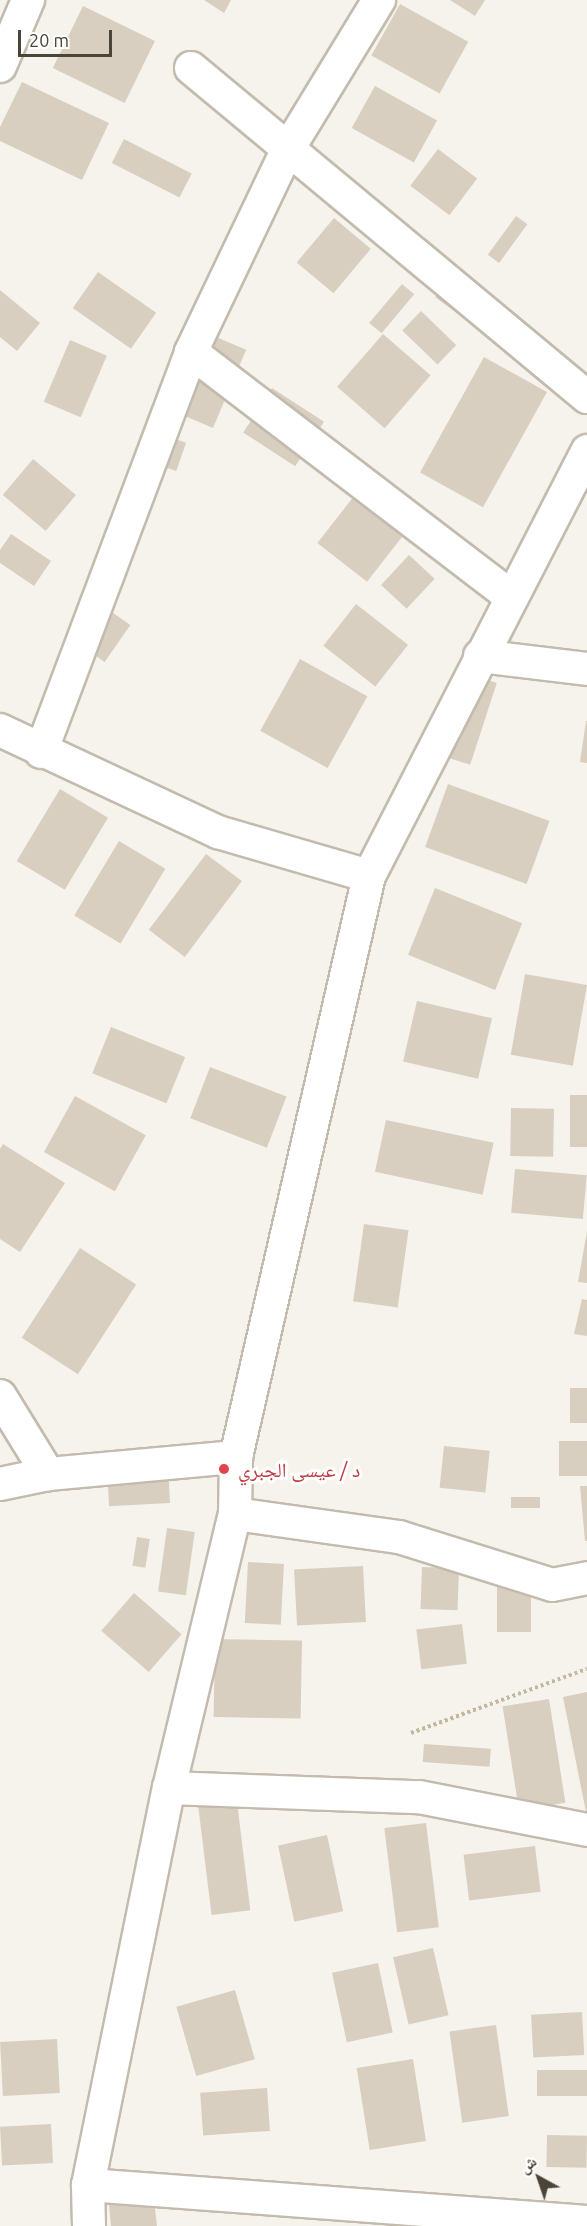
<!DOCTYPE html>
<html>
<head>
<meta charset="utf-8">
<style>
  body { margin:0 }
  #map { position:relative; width:587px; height:2226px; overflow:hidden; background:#f6f3ec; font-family:Ubuntu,"Noto Naskh Arabic",sans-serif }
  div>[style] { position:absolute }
  .building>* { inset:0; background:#d8cfc1; transform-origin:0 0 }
  .path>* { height:4px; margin-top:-2px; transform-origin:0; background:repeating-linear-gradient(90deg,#c4b79f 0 3px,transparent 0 6px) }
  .roads { filter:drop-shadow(2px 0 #c2bbae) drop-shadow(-2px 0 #c2bbae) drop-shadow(0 2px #c2bbae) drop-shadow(0 -2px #c2bbae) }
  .minor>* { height:32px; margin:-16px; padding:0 16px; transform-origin:16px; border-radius:16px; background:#fff }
  .dots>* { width:16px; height:16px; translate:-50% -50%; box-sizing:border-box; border:3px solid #fff; border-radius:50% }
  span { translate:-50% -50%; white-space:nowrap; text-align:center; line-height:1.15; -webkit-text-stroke:6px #fff; paint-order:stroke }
  .health-label { font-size:20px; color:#be3a42 }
  .left { translate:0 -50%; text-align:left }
  .north { position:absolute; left:509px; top:2148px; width:60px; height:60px; -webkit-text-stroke:4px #fff; paint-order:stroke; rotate:320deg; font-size:16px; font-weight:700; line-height:24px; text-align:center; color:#4b4439 }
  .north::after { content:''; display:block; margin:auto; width:21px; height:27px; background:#4b4439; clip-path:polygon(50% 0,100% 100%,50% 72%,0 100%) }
  .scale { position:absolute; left:18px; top:30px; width:94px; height:27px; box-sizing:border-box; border:3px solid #4b4439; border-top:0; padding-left:8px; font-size:18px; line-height:21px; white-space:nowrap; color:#4b4439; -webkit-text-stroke:4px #fff; paint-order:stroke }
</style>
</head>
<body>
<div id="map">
  <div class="building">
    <div style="clip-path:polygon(204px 0,231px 0,224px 13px)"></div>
    <div style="clip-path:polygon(450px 0,485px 0,475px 16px)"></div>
    <div style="left:400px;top:4px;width:78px;height:59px;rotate:29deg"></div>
    <div style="left:83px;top:6px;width:80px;height:69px;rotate:26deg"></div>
    <div style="clip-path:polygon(22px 82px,109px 123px,82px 180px,0 141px,0 127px)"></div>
    <div style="left:375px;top:86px;width:71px;height:48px;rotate:29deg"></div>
    <div style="left:124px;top:139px;width:76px;height:27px;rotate:27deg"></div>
    <div style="left:438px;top:149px;width:49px;height:46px;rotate:37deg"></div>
    <div style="left:516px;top:216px;width:14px;height:48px;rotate:36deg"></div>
    <div style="left:334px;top:218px;width:48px;height:58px;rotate:40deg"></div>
    <div style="left:98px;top:272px;width:71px;height:44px;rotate:35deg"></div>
    <div style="left:402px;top:284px;width:16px;height:51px;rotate:40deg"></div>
    <div style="left:444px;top:285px;width:46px;height:15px;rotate:36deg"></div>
    <div style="clip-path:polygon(0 290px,40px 323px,17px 351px,0 337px)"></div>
    <div style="left:421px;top:311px;width:49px;height:27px;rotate:44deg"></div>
    <div style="left:202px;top:331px;width:48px;height:85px;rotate:23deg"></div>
    <div style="left:383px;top:334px;width:63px;height:70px;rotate:41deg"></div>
    <div style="left:70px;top:340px;width:40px;height:67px;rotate:23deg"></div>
    <div style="left:484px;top:357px;width:72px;height:132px;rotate:29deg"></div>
    <div style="left:272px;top:388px;width:62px;height:53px;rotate:33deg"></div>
    <div style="left:152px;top:431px;width:36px;height:30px;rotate:19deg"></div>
    <div style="left:33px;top:459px;width:56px;height:47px;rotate:40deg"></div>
    <div style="left:358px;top:491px;width:63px;height:66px;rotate:38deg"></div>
    <div style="clip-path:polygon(11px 534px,51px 561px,34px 586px,0 563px,0 550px)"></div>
    <div style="left:409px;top:555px;width:35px;height:41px;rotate:43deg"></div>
    <div style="left:96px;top:601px;width:42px;height:45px;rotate:35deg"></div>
    <div style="left:356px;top:604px;width:66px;height:53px;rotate:38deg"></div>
    <div style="left:300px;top:659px;width:77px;height:82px;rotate:29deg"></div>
    <div style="left:472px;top:675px;width:26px;height:86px;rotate:18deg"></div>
    <div style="clip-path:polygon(586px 721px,587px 721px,587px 763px,580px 762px)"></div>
    <div style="left:448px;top:784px;width:108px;height:67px;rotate:20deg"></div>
    <div style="left:60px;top:789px;width:56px;height:84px;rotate:31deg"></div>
    <div style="left:119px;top:841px;width:54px;height:87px;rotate:31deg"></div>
    <div style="left:206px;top:854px;width:45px;height:95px;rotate:37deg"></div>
    <div style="left:435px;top:888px;width:94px;height:72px;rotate:22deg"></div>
    <div style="left:525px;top:974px;width:63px;height:82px;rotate:10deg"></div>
    <div style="left:417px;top:1001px;width:77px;height:62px;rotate:13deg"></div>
    <div style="left:111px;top:1027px;width:80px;height:50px;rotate:22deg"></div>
    <div style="left:210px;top:1067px;width:82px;height:55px;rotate:21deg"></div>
    <div style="left:570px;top:1095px;width:17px;height:52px"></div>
    <div style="left:75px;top:1096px;width:81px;height:64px;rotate:29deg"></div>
    <div style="left:511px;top:1108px;width:43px;height:48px;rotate:1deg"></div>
    <div style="left:386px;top:1120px;width:110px;height:53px;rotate:12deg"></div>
    <div style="clip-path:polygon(3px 1144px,65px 1183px,20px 1252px,0 1239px,0 1149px)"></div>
    <div style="left:515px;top:1169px;width:72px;height:44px;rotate:5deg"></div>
    <div style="left:364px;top:1224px;width:45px;height:78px;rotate:8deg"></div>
    <div style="clip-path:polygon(587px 1231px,587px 1283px,578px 1282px)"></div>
    <div style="left:80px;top:1248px;width:67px;height:107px;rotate:33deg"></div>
    <div style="clip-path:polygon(582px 1299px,587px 1300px,587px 1336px,574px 1334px)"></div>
    <div style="left:570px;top:1388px;width:17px;height:35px"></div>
    <div style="left:559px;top:1441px;width:28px;height:35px"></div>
    <div style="left:444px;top:1446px;width:46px;height:42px;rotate:6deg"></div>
    <div style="left:168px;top:1465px;width:38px;height:61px;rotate:87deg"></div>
    <div style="clip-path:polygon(580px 1486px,587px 1486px,587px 1541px,585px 1541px)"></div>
    <div style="left:540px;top:1497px;width:11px;height:29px;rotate:90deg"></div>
    <div style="left:167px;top:1528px;width:28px;height:64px;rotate:8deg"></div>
    <div style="left:137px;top:1537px;width:13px;height:29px;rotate:9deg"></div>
    <div style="left:248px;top:1562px;width:36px;height:61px;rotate:3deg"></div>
    <div style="left:363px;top:1566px;width:56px;height:69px;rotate:87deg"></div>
    <div style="left:422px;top:1567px;width:37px;height:42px;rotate:2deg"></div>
    <div style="left:497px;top:1586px;width:34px;height:46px"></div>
    <div style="left:134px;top:1593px;width:63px;height:50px;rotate:41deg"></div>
    <div style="left:462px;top:1624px;width:40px;height:46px;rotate:83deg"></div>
    <div style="left:215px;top:1639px;width:87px;height:78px;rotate:1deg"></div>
    <div style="clip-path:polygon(587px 1692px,587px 1812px,586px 1812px,563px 1697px)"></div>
    <div style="left:549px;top:1699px;width:105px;height:47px;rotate:81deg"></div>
    <div style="left:424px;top:1744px;width:67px;height:18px;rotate:4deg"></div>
    <div style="left:237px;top:1802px;width:109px;height:39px;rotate:83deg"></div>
    <div style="left:426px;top:1823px;width:105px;height:42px;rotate:83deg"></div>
    <div style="left:327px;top:1835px;width:78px;height:50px;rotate:78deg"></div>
    <div style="left:535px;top:1846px;width:46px;height:72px;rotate:83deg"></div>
    <div style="left:433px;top:1948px;width:69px;height:41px;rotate:77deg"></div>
    <div style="left:378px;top:1963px;width:71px;height:47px;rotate:78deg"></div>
    <div style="left:235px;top:1990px;width:72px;height:61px;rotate:74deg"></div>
    <div style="left:582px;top:2012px;width:43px;height:51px;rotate:87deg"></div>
    <div style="left:496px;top:2025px;width:92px;height:47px;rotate:82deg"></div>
    <div style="left:57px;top:2039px;width:54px;height:57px;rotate:87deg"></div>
    <div style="left:413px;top:2059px;width:83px;height:57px;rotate:81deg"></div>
    <div style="left:587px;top:2070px;width:26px;height:50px;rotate:90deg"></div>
    <div style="left:267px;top:2088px;width:43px;height:67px;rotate:86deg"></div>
    <div style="left:51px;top:2124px;width:39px;height:51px;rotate:87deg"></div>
    <div style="left:547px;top:2135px;width:40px;height:32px;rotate:1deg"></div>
    <div style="clip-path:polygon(154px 2201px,157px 2226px,111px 2226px,109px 2205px)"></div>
  </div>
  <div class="path">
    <div style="left:411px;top:1733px;width:187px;rotate:-20deg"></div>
  </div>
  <div class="roads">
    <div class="minor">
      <div style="left:0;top:66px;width:72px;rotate:-67deg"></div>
      <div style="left:191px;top:68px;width:515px;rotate:39.72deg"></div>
      <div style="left:191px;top:352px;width:403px;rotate:37.4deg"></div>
      <div style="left:480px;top:656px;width:108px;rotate:6.9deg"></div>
      <div style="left:0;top:730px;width:241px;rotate:25.1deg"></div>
      <div style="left:218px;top:832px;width:157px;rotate:16.2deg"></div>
      <div style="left:41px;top:752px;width:427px;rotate:-69.4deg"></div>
      <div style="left:191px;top:352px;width:225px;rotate:-64.5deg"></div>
      <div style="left:288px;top:149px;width:175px;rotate:-58.6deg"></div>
      <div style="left:0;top:1396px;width:92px;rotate:58.4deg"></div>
      <div style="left:0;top:1484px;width:49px;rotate:-11.8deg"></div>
      <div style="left:48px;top:1474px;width:189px;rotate:-5.2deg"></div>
      <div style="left:235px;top:1514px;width:166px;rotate:8deg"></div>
      <div style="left:399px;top:1537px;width:160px;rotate:17.4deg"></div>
      <div style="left:552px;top:1585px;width:36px;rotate:-11deg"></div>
      <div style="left:169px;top:1788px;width:250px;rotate:2.1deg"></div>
      <div style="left:419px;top:1797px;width:171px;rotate:11.1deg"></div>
      <div style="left:88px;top:2185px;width:500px;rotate:4.24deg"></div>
      <div style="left:89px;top:2226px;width:41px;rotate:-91.4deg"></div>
      <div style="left:88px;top:2185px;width:405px;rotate:-78.5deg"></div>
      <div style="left:169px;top:1788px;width:282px;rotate:-76.5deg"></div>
      <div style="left:235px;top:1514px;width:57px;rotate:-89deg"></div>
      <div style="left:236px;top:1457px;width:596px;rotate:-77.11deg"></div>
      <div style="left:369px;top:876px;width:478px;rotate:-62.8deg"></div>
    </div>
  </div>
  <div class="dots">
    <div style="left:224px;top:1469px;background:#e0444e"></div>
  </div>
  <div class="health-label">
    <span class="left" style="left:238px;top:1469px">د / عيسى الجبري</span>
  </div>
  <div class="north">ش</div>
  <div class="scale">20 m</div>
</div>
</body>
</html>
